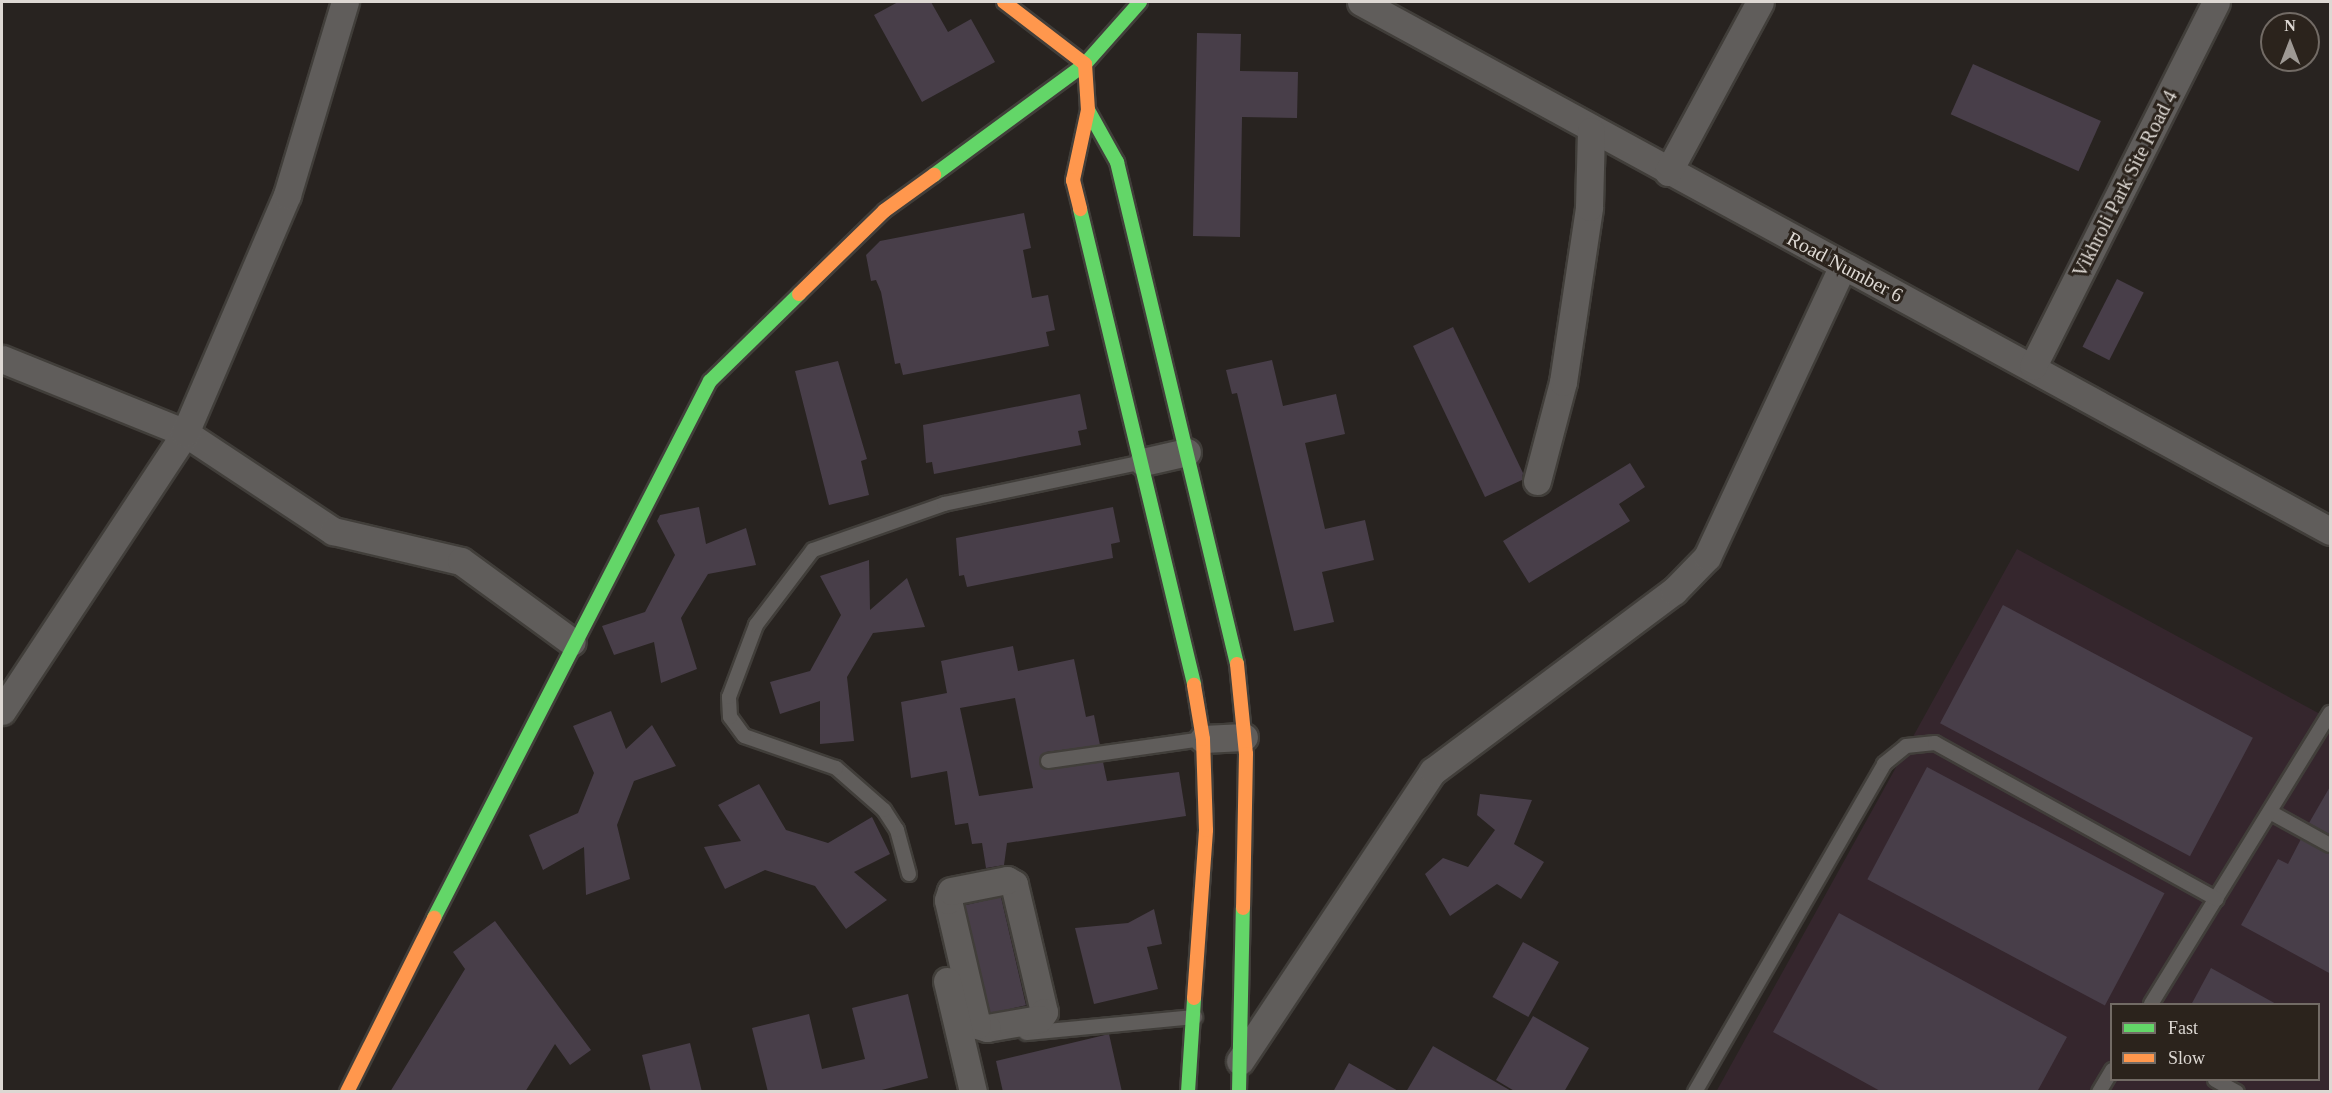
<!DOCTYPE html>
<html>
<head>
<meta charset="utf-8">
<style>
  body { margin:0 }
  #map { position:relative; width:2332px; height:1093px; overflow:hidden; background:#282320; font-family:Georgia,serif }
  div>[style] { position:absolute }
  .industrial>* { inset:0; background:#35262d }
  .building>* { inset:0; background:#483e49; transform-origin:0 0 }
  .roads { filter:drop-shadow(2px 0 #413e3a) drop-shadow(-2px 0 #413e3a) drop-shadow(0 2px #413e3a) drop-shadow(0 -2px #413e3a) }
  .lane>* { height:14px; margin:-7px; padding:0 7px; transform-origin:7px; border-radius:7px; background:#605d5b }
  .street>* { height:27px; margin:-13.5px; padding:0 13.5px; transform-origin:13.5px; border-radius:13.5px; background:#605d5b }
  .fast>* { height:14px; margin:-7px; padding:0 7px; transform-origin:7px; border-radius:7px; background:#63d668 }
  .slow>* { height:14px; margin:-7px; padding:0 7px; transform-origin:7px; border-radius:7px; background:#ff974d }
  span { translate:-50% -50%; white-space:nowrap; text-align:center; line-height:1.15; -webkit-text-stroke:6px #2b231c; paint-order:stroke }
  .street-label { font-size:20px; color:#ddd8d3 }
  .frame { position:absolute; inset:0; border:3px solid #ddd8d3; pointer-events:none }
  .legend { position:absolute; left:2110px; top:1003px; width:210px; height:78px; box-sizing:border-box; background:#2b231c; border:2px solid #726b65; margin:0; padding:8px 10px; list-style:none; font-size:18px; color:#ddd8d3 }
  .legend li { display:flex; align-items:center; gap:12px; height:30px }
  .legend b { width:30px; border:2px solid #726b65 }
  .north { position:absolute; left:2260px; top:12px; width:60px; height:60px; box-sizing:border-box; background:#2b231c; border:2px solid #726b65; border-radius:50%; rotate:0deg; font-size:16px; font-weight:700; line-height:24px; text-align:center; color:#ddd8d3 }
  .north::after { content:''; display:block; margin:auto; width:21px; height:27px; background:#9e9994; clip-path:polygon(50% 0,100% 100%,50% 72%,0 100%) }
</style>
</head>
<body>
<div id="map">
  <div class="industrial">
    <div style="clip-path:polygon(evenodd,2017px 549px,2320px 714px,2330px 713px,2330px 1091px,1716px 1092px,2017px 549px,2112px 1004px,2318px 1004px,2318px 1080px,2112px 1080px,2112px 1004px)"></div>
  </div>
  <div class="building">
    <div style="clip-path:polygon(898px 2px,931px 2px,948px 32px,971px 19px,995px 62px,922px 102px,874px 15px)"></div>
    <div style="clip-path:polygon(1197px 33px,1241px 34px,1240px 71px,1298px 72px,1297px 118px,1242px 117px,1240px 237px,1193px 236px)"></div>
    <div style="left:1973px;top:64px;width:140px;height:55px;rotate:24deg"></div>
    <div style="clip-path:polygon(1024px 213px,1031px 248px,1023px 250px,1032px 298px,1048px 295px,1055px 330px,1046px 332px,1049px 346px,903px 375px,900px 363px,895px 364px,881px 292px,876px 280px,871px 281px,866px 255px,880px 241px)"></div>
    <div style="left:2117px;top:279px;width:30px;height:76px;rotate:27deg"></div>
    <div style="clip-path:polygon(1453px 327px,1523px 473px,1522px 480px,1485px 497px,1413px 346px)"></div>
    <div style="clip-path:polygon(1272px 360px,1283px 406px,1336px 394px,1345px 434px,1305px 443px,1325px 529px,1365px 520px,1374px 560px,1322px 572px,1334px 622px,1294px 631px,1237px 393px,1232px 394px,1226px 370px)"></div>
    <div style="clip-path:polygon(838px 361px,867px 459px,861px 461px,869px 495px,829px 505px,795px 371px)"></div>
    <div style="clip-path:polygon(1080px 394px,1087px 429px,1078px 431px,1081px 445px,934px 474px,932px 462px,926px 463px,923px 425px)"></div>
    <div style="clip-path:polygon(1630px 463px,1645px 487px,1619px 504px,1630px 521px,1529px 583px,1503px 541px)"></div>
    <div style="clip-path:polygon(699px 507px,706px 544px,746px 528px,756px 565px,708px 574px,681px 618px,697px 669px,661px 683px,654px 642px,614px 655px,602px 626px,645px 612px,675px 555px,657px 521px,660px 515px)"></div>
    <div style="clip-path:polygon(1113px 507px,1120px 542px,1111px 544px,1113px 558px,967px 587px,964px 575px,959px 576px,956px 538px)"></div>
    <div style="clip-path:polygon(869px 560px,870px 610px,907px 578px,925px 627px,873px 633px,847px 677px,854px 741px,820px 744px,820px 701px,780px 714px,770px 682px,810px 671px,841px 615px,820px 576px)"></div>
    <div style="left:2003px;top:605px;width:283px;height:134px;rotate:28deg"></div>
    <div style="clip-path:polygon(evenodd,1013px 646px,1018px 671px,1074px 659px,1086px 717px,1094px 715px,1100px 745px,1046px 752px,1040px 758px,1041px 767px,1103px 762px,1107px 781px,1179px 772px,1186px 816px,1007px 843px,1004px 865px,986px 868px,982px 843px,972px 844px,968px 823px,955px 825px,947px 771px,911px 778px,901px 702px,947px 693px,941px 661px,1013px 646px,1015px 698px,1033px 788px,979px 796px,960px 708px,1015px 698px)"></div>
    <div style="clip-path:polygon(611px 711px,626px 749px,652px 725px,676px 766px,634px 781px,617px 825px,630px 879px,586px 895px,584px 847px,543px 870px,529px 835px,578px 813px,594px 773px,573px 726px)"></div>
    <div style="left:1927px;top:767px;width:269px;height:127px;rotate:28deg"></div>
    <div style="clip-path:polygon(759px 784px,786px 830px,828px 843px,872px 817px,890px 854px,854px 872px,887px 900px,846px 929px,815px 886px,765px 870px,725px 889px,704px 847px,741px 841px,718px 805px)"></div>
    <div style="clip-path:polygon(2331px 785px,2331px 835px,2309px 823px)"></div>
    <div style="clip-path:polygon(1480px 794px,1532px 800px,1514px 844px,1544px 862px,1521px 899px,1497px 884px,1450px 916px,1425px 874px,1443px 858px,1468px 867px,1495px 830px,1477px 815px)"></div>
    <div style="clip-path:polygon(2301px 839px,2331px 854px,2331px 974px,2241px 925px,2278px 859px,2288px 864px)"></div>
    <div style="left:1001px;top:897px;width:111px;height:37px;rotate:77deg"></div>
    <div style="clip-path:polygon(1154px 909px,1162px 944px,1147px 947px,1158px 989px,1094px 1004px,1075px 928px,1128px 923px)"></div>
    <div style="clip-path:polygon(1839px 913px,2067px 1037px,2037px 1092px,1882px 1092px,1773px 1032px)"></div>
    <div style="clip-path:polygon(495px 921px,591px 1050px,570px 1065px,555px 1044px,525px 1092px,390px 1092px,465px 969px,453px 952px)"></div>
    <div style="left:1523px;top:942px;width:41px;height:63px;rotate:29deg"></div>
    <div style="clip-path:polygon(2211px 968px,2278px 1005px,2191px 1005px)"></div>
    <div style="clip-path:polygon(908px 994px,928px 1078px,874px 1092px,768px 1092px,752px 1028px,809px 1014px,822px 1069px,865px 1059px,852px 1008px)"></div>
    <div style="clip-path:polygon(1533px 1016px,1589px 1048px,1564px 1092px,1516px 1092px,1496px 1080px)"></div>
    <div style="clip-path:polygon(1109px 1034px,1122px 1092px,1003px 1092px,996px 1061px)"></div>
    <div style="clip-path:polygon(690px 1043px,702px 1092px,651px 1092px,642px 1055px)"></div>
    <div style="clip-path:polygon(1433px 1046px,1513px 1092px,1406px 1092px)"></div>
    <div style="clip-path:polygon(1349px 1063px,1400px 1092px,1333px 1092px)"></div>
  </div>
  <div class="roads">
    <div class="lane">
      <div style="left:1048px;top:761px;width:157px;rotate:-8.1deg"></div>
      <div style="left:2270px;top:812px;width:68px;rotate:28.8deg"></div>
      <div style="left:909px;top:874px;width:46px;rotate:-105.3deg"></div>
      <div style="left:897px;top:830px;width:24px;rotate:-123deg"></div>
      <div style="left:884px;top:810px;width:64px;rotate:-138.8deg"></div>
      <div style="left:836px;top:768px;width:97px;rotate:-160.8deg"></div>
      <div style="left:744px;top:736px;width:24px;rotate:-126deg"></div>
      <div style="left:730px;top:717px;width:20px;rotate:-93deg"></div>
      <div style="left:729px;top:697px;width:77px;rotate:-69.4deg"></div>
      <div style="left:756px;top:625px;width:94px;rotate:-52.8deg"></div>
      <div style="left:813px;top:550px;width:139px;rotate:-19.3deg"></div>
      <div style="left:944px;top:504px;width:203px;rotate:-11.9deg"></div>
      <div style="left:2151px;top:1004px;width:342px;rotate:-58.4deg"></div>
      <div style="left:1026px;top:1033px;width:170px;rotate:-5.4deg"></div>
      <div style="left:2215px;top:1080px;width:25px;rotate:29deg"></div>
      <div style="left:1695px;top:1092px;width:379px;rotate:-60deg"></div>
      <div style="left:1884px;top:764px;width:28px;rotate:-39deg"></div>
      <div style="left:1906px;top:746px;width:29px;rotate:-6deg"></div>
      <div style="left:1935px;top:743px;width:322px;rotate:29deg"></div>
      <div style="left:2099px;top:1092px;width:26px;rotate:-59deg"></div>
    </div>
    <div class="street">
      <div style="left:1361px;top:2px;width:1104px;rotate:28.63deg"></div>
      <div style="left:1668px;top:172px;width:193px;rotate:-61.6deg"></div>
      <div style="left:2px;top:359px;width:197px;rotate:22deg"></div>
      <div style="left:185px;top:433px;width:178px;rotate:33.5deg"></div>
      <div style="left:333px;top:531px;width:131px;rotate:13.2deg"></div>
      <div style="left:461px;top:561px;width:137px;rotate:36.1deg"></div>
      <div style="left:2033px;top:366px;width:407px;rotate:-63.3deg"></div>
      <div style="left:1143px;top:462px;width:45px;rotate:-12.8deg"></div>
      <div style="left:1537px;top:481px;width:102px;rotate:-75.3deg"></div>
      <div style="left:1563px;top:382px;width:177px;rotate:-81.5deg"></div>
      <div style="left:1589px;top:207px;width:76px;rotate:-88.5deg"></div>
      <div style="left:2px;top:711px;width:333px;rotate:-56.6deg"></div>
      <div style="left:185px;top:433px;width:259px;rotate:-66.8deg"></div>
      <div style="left:287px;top:195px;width:202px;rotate:-73.3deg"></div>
      <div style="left:1203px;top:739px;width:41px;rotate:-2.8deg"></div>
      <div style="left:1007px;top:880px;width:8px;rotate:30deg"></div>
      <div style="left:1014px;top:884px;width:131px;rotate:76.8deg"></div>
      <div style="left:1044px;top:1012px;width:9px;rotate:126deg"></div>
      <div style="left:1039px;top:1019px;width:53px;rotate:170.2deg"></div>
      <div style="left:987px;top:1028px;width:10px;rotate:-163deg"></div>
      <div style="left:977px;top:1025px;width:128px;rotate:-103.1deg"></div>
      <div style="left:948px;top:900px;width:9px;rotate:-72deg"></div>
      <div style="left:951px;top:891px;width:57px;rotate:-11.1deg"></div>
      <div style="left:947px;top:981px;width:114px;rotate:76.8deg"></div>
      <div style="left:1240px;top:1061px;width:348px;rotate:-56.4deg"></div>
      <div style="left:1433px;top:771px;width:301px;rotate:-36.8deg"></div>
      <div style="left:1674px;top:591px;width:47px;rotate:-45.9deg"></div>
      <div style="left:1707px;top:557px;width:321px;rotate:-65deg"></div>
    </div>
    <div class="fast">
      <div style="left:1088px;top:110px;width:60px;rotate:60.9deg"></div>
      <div style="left:1117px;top:162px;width:516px;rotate:76.56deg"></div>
      <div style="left:934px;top:175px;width:187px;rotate:-36.3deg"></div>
      <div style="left:1085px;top:64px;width:83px;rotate:-48.4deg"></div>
      <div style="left:1080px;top:209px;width:489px;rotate:76.5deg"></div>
      <div style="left:434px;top:918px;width:604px;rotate:-62.8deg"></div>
      <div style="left:710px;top:381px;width:124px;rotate:-44.3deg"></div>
      <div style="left:1188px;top:1092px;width:94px;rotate:-86.3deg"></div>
      <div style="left:1239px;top:1092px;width:184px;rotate:-88.8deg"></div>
    </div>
    <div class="slow">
      <div style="left:1004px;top:2px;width:102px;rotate:37.4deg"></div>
      <div style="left:1085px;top:64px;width:46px;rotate:86.3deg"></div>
      <div style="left:1088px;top:110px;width:72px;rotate:102.1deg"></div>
      <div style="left:1073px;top:180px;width:30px;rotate:76deg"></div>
      <div style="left:799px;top:294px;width:119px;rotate:-44.3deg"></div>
      <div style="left:884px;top:211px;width:62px;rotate:-35.8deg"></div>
      <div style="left:1237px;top:664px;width:90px;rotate:84.3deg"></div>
      <div style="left:1246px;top:754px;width:154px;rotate:91.1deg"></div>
      <div style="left:1194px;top:998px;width:168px;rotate:-85.9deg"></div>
      <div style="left:1206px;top:830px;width:91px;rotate:-91.9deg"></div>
      <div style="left:1203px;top:739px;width:55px;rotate:-99.5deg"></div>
      <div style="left:347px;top:1092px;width:195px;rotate:-63.4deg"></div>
    </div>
  </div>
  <div class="street-label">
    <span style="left:2125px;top:184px;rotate:-63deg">Vikhroli Park Site Road 4</span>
    <span style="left:1845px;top:267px;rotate:28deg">Road Number 6</span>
  </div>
  <div class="frame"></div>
  <ul class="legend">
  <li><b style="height:8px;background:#63d668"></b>Fast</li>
  <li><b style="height:8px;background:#ff974d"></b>Slow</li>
  </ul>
  <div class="north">N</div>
</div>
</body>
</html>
